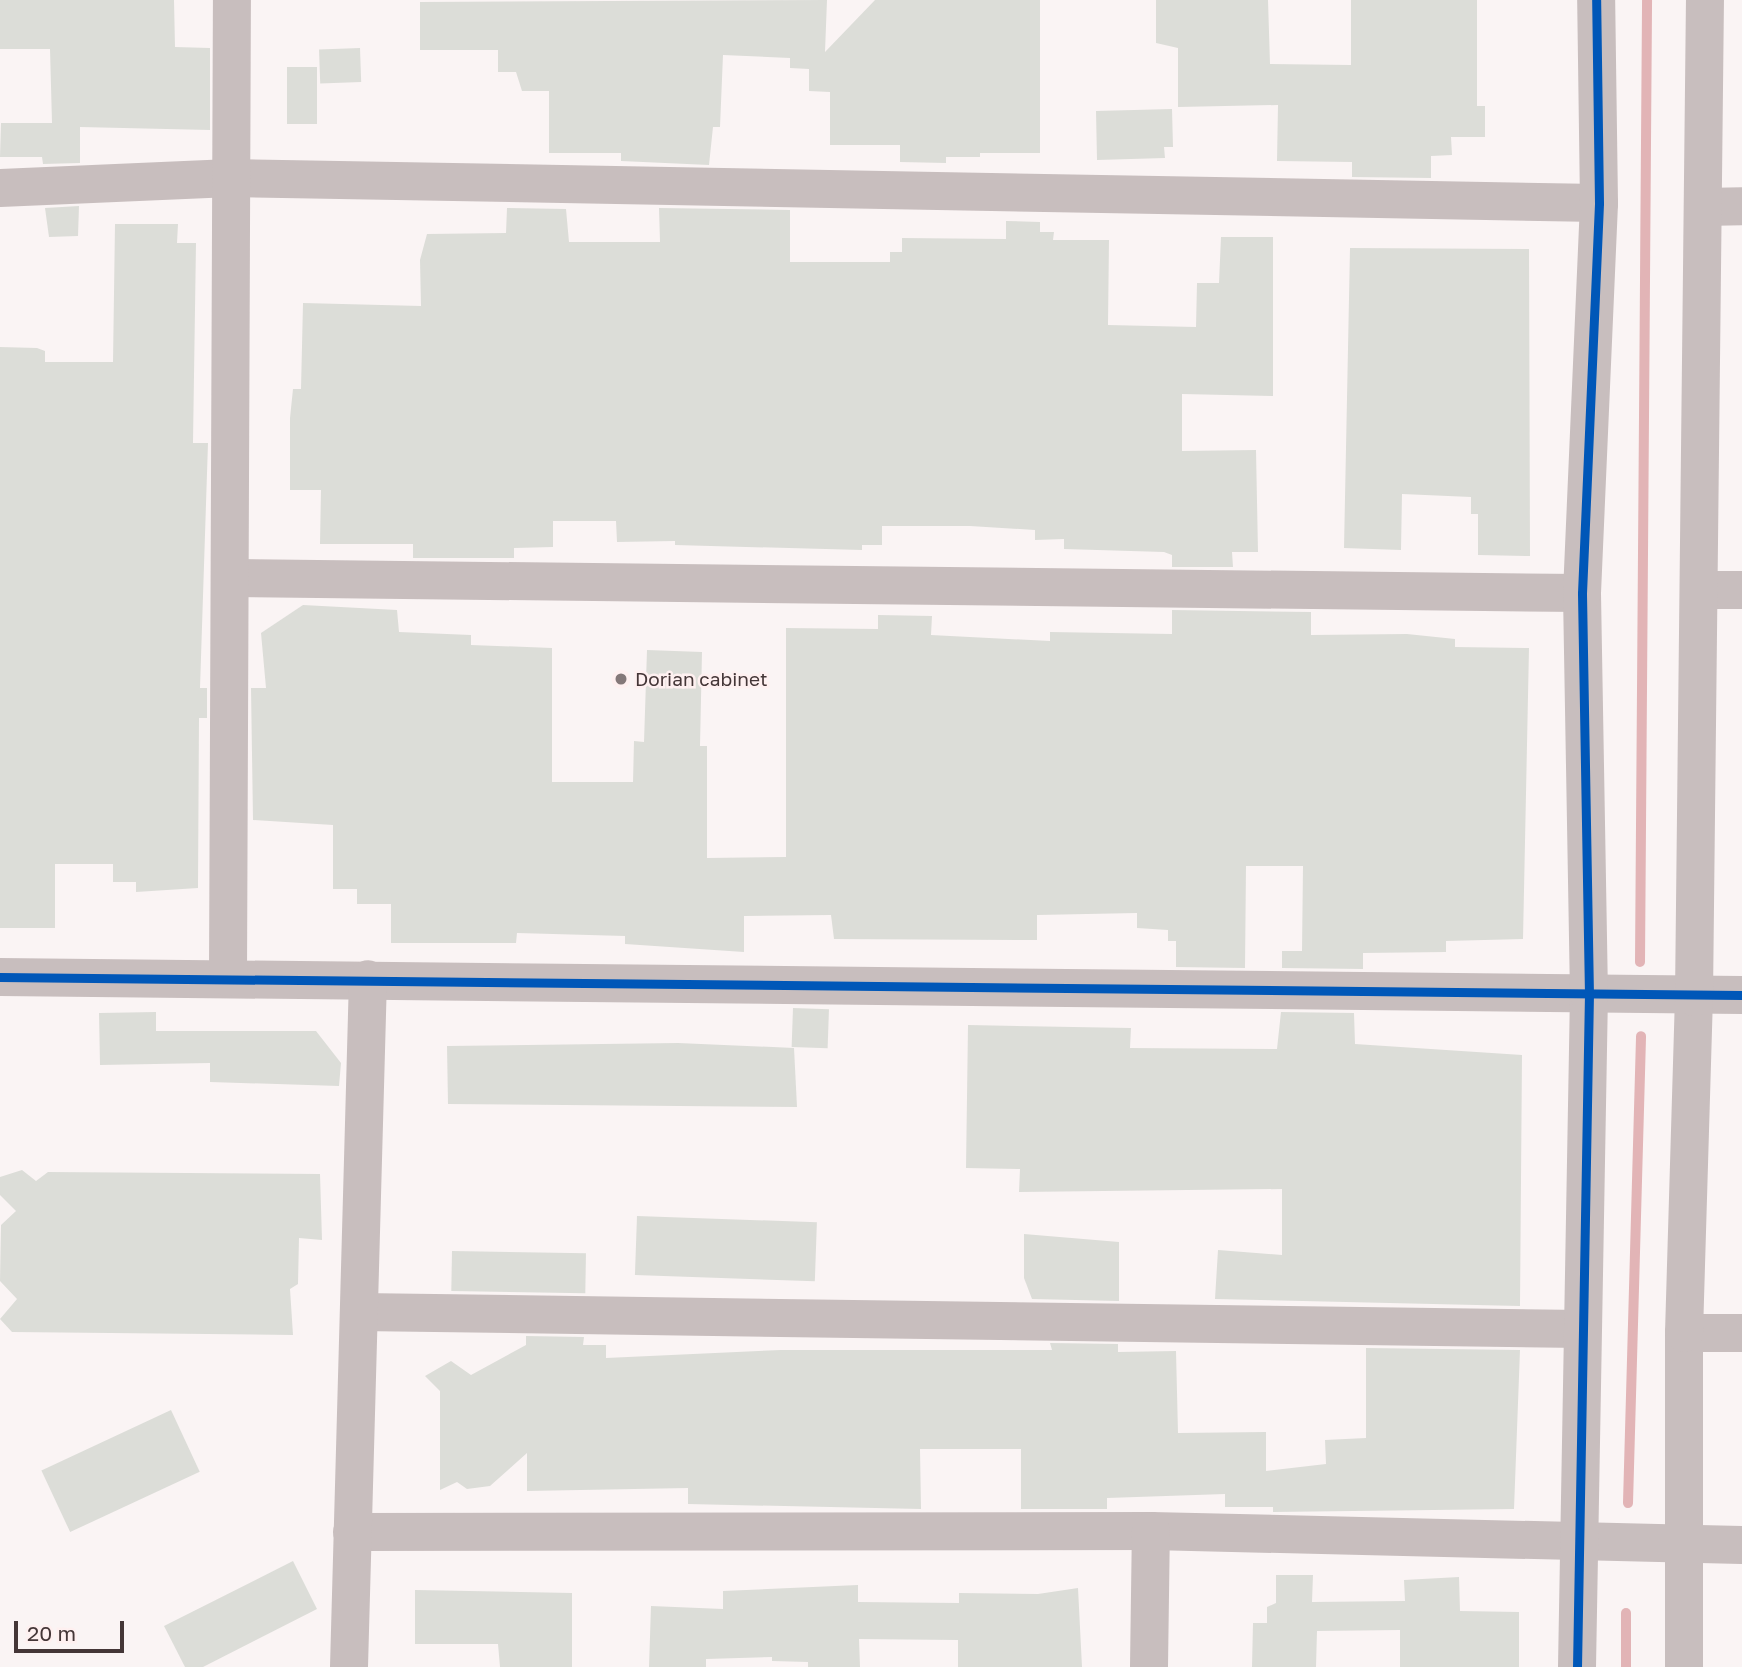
<!DOCTYPE html>
<html>
<head>
<meta charset="utf-8">
<style>
  body { margin:0 }
  #map { position:relative; width:1742px; height:1667px; overflow:hidden; background:#faf4f4; font-family:"Golos Text",sans-serif }
  div>[style] { position:absolute }
  .stream>* { height:10px; margin:-5px; padding:0 5px; transform-origin:5px; border-radius:5px; background:#e2b4b6 }
  .building>* { inset:0; background:#dcddd8; transform-origin:0 0 }
  .minor>* { height:38px; margin:-19px; padding:0 19px; transform-origin:19px; border-radius:19px; background:#c8bebe }
  .cycleway>* { height:9px; margin:-4.5px; padding:0 4.5px; transform-origin:4.5px; border-radius:4.5px; background:#0057b8 }
  .dots>* { width:19px; height:19px; translate:-50% -50%; box-sizing:border-box; border:4px solid #fef0f0; border-radius:50% }
  span { translate:-50% -50%; white-space:nowrap; text-align:center; line-height:1.15; -webkit-text-stroke:5px #fef0f0; paint-order:stroke }
  .poi-label { font-size:19px; color:#443637 }
  .left { translate:0 -50%; text-align:left }
  .scale { position:absolute; left:14px; top:1621px; width:110px; height:32px; box-sizing:border-box; border:4px solid #443637; border-top:0; padding-left:9px; font-size:21px; line-height:24px; white-space:nowrap; color:#443637; -webkit-text-stroke:5px #fef0f0; paint-order:stroke }
</style>
</head>
<body>
<div id="map">
  <div class="stream">
    <div style="left:1640px;top:962px;width:962px;rotate:-89.58deg"></div>
    <div style="left:1628px;top:1503px;width:467px;rotate:-88.4deg"></div>
    <div style="left:1626px;top:1667px;width:54px;rotate:-90deg"></div>
  </div>
  <div class="building">
    <div style="clip-path:polygon(0 0,174px 0,175px 47px,210px 48px,210px 130px,80px 127px,80px 163px,43px 164px,42px 157px,0 157px,1px 123px,52px 123px,50px 49px,0 49px)"></div>
    <div style="clip-path:polygon(827px 0,825px 52px,875px 0,1040px 0,1040px 153px,980px 153px,980px 157px,946px 157px,946px 163px,900px 162px,900px 145px,830px 145px,830px 92px,809px 91px,809px 69px,790px 68px,790px 58px,723px 55px,720px 127px,713px 127px,709px 165px,621px 161px,621px 153px,549px 153px,549px 91px,522px 91px,516px 72px,498px 72px,498px 50px,420px 50px,420px 2px)"></div>
    <div style="clip-path:polygon(1156px 0,1268px 0,1270px 64px,1351px 65px,1351px 0,1477px 0,1477px 106px,1485px 106px,1485px 137px,1451px 137px,1452px 155px,1431px 156px,1431px 178px,1352px 177px,1352px 162px,1277px 161px,1278px 105px,1178px 107px,1178px 48px,1156px 43px)"></div>
    <div style="left:360px;top:48px;width:34px;height:41px;rotate:88deg"></div>
    <div style="left:287px;top:67px;width:30px;height:57px"></div>
    <div style="clip-path:polygon(1172px 109px,1173px 147px,1164px 147px,1165px 158px,1097px 160px,1096px 111px)"></div>
    <div style="clip-path:polygon(79px 206px,78px 236px,49px 237px,45px 208px)"></div>
    <div style="clip-path:polygon(507px 208px,566px 209px,569px 242px,660px 242px,659px 208px,790px 210px,790px 262px,890px 262px,890px 252px,902px 252px,902px 238px,1006px 239px,1006px 221px,1040px 222px,1040px 232px,1054px 232px,1053px 240px,1109px 240px,1108px 325px,1196px 327px,1197px 283px,1219px 283px,1221px 237px,1273px 237px,1273px 396px,1182px 394px,1182px 451px,1256px 450px,1258px 552px,1232px 552px,1233px 567px,1172px 567px,1172px 555px,1164px 552px,1064px 549px,1064px 539px,1035px 540px,1035px 530px,970px 526px,882px 526px,882px 545px,862px 545px,862px 550px,675px 545px,675px 541px,617px 542px,616px 521px,553px 521px,553px 547px,514px 548px,514px 558px,413px 558px,413px 544px,320px 544px,321px 490px,290px 490px,290px 418px,293px 389px,301px 389px,303px 303px,421px 306px,420px 260px,427px 234px,506px 233px)"></div>
    <div style="clip-path:polygon(115px 224px,178px 224px,177px 243px,196px 243px,193px 443px,208px 443px,200px 688px,207px 688px,207px 718px,199px 718px,198px 888px,136px 892px,136px 882px,113px 882px,113px 864px,55px 864px,55px 928px,0 928px,0 347px,37px 348px,45px 351px,45px 362px,113px 362px)"></div>
    <div style="clip-path:polygon(1350px 248px,1529px 249px,1530px 556px,1478px 555px,1478px 514px,1471px 514px,1471px 497px,1402px 494px,1401px 550px,1344px 548px)"></div>
    <div style="clip-path:polygon(303px 605px,397px 610px,399px 632px,471px 635px,471px 645px,552px 648px,552px 782px,633px 782px,634px 741px,644px 742px,647px 650px,702px 652px,700px 746px,707px 746px,707px 858px,786px 857px,786px 628px,878px 629px,878px 615px,932px 616px,931px 635px,1050px 641px,1050px 632px,1172px 634px,1172px 610px,1311px 612px,1311px 635px,1407px 634px,1455px 639px,1455px 647px,1529px 648px,1523px 939px,1446px 941px,1446px 952px,1363px 953px,1363px 969px,1282px 968px,1282px 951px,1302px 951px,1303px 866px,1246px 866px,1245px 968px,1176px 967px,1176px 941px,1168px 941px,1168px 930px,1137px 928px,1137px 913px,1037px 915px,1037px 940px,834px 939px,831px 915px,744px 916px,744px 952px,625px 944px,625px 936px,517px 933px,516px 943px,391px 943px,391px 904px,357px 904px,357px 889px,333px 889px,333px 825px,253px 820px,251px 688px,266px 688px,261px 633px)"></div>
    <div style="left:793px;top:1008px;width:36px;height:39px;rotate:2deg"></div>
    <div style="clip-path:polygon(156px 1012px,156px 1031px,316px 1031px,341px 1063px,339px 1086px,210px 1082px,210px 1063px,100px 1065px,99px 1013px)"></div>
    <div style="clip-path:polygon(1281px 1012px,1354px 1013px,1355px 1044px,1522px 1055px,1520px 1306px,1215px 1299px,1218px 1250px,1282px 1255px,1282px 1189px,1019px 1192px,1020px 1169px,966px 1168px,968px 1025px,1131px 1028px,1130px 1048px,1277px 1049px)"></div>
    <div style="clip-path:polygon(678px 1043px,794px 1048px,797px 1107px,448px 1104px,447px 1046px)"></div>
    <div style="clip-path:polygon(22px 1170px,36px 1181px,48px 1172px,320px 1174px,322px 1240px,299px 1238px,298px 1284px,290px 1289px,293px 1335px,12px 1332px,0 1319px,17px 1299px,0 1281px,1px 1225px,16px 1211px,0 1195px,0 1177px)"></div>
    <div style="left:637px;top:1216px;width:180px;height:59px;rotate:2deg"></div>
    <div style="clip-path:polygon(1024px 1234px,1119px 1242px,1119px 1301px,1032px 1299px,1024px 1278px)"></div>
    <div style="left:452px;top:1251px;width:134px;height:40px;rotate:1deg"></div>
    <div style="clip-path:polygon(526px 1336px,584px 1337px,583px 1345px,606px 1345px,606px 1358px,781px 1350px,1052px 1350px,1050px 1343px,1118px 1344px,1118px 1352px,1176px 1351px,1178px 1433px,1266px 1432px,1266px 1471px,1326px 1464px,1325px 1440px,1366px 1438px,1366px 1348px,1520px 1350px,1514px 1509px,1273px 1512px,1273px 1507px,1225px 1507px,1225px 1494px,1107px 1498px,1107px 1509px,1021px 1509px,1021px 1449px,920px 1449px,921px 1509px,688px 1504px,688px 1488px,527px 1491px,527px 1453px,490px 1486px,467px 1489px,457px 1482px,440px 1490px,440px 1391px,425px 1376px,451px 1361px,471px 1375px,526px 1345px)"></div>
    <div style="left:171px;top:1410px;width:68px;height:143px;rotate:65deg"></div>
    <div style="clip-path:polygon(293px 1561px,317px 1609px,203px 1667px,185px 1667px,164px 1626px)"></div>
    <div style="clip-path:polygon(1276px 1575px,1313px 1575px,1312px 1602px,1405px 1601px,1404px 1580px,1459px 1577px,1460px 1611px,1519px 1612px,1519px 1667px,1400px 1667px,1400px 1630px,1317px 1631px,1316px 1667px,1252px 1667px,1253px 1623px,1267px 1623px,1267px 1607px,1276px 1603px)"></div>
    <div style="clip-path:polygon(858px 1585px,858px 1602px,959px 1603px,959px 1593px,1038px 1594px,1078px 1588px,1082px 1667px,958px 1667px,958px 1640px,859px 1639px,860px 1667px,808px 1667px,808px 1662px,772px 1661px,772px 1657px,706px 1659px,706px 1667px,649px 1667px,651px 1606px,723px 1609px,723px 1591px)"></div>
    <div style="clip-path:polygon(415px 1590px,572px 1593px,572px 1667px,500px 1667px,498px 1644px,415px 1644px)"></div>
  </div>
  <div class="minor">
    <div style="left:0;top:188px;width:231px;rotate:-2.5deg"></div>
    <div style="left:231px;top:178px;width:1368px;rotate:1.05deg"></div>
    <div style="left:1703px;top:207px;width:39px;rotate:-1deg"></div>
    <div style="left:230px;top:578px;width:1352px;rotate:0.64deg"></div>
    <div style="left:1700px;top:590px;width:42px"></div>
    <div style="left:0;top:977px;width:1742px;rotate:0.59deg"></div>
    <div style="left:228px;top:977px;width:977px;rotate:-89.77deg"></div>
    <div style="left:359px;top:1312px;width:1222px;rotate:0.8deg"></div>
    <div style="left:1684px;top:1333px;width:58px"></div>
    <div style="left:352px;top:1532px;width:799px;rotate:-0.07deg"></div>
    <div style="left:1151px;top:1531px;width:591px;rotate:1.36deg"></div>
    <div style="left:349px;top:1667px;width:688px;rotate:-88.42deg"></div>
    <div style="left:1149px;top:1667px;width:136px;rotate:-89.2deg"></div>
    <div style="left:1577px;top:1667px;width:672px;rotate:-88.98deg"></div>
    <div style="left:1589px;top:995px;width:402px;rotate:-91deg"></div>
    <div style="left:1582px;top:593px;width:390px;rotate:-87.5deg"></div>
    <div style="left:1599px;top:203px;width:203px;rotate:-90.8deg"></div>
    <div style="left:1684px;top:1667px;width:334px;rotate:-90deg"></div>
    <div style="left:1684px;top:1333px;width:336px;rotate:-88.3deg"></div>
    <div style="left:1694px;top:997px;width:997px;rotate:-89.37deg"></div>
  </div>
  <div class="cycleway">
    <div style="left:0;top:977px;width:1742px;rotate:0.59deg"></div>
    <div style="left:1577px;top:1667px;width:672px;rotate:-88.98deg"></div>
    <div style="left:1589px;top:995px;width:402px;rotate:-91deg"></div>
    <div style="left:1582px;top:593px;width:390px;rotate:-87.5deg"></div>
    <div style="left:1599px;top:203px;width:203px;rotate:-90.8deg"></div>
  </div>
  <div class="dots">
    <div style="left:621px;top:679px;background:#847879"></div>
  </div>
  <div class="poi-label">
    <span class="left" style="left:635px;top:679px">Dorian cabinet</span>
  </div>
  <div class="scale">20 m</div>
</div>
</body>
</html>
